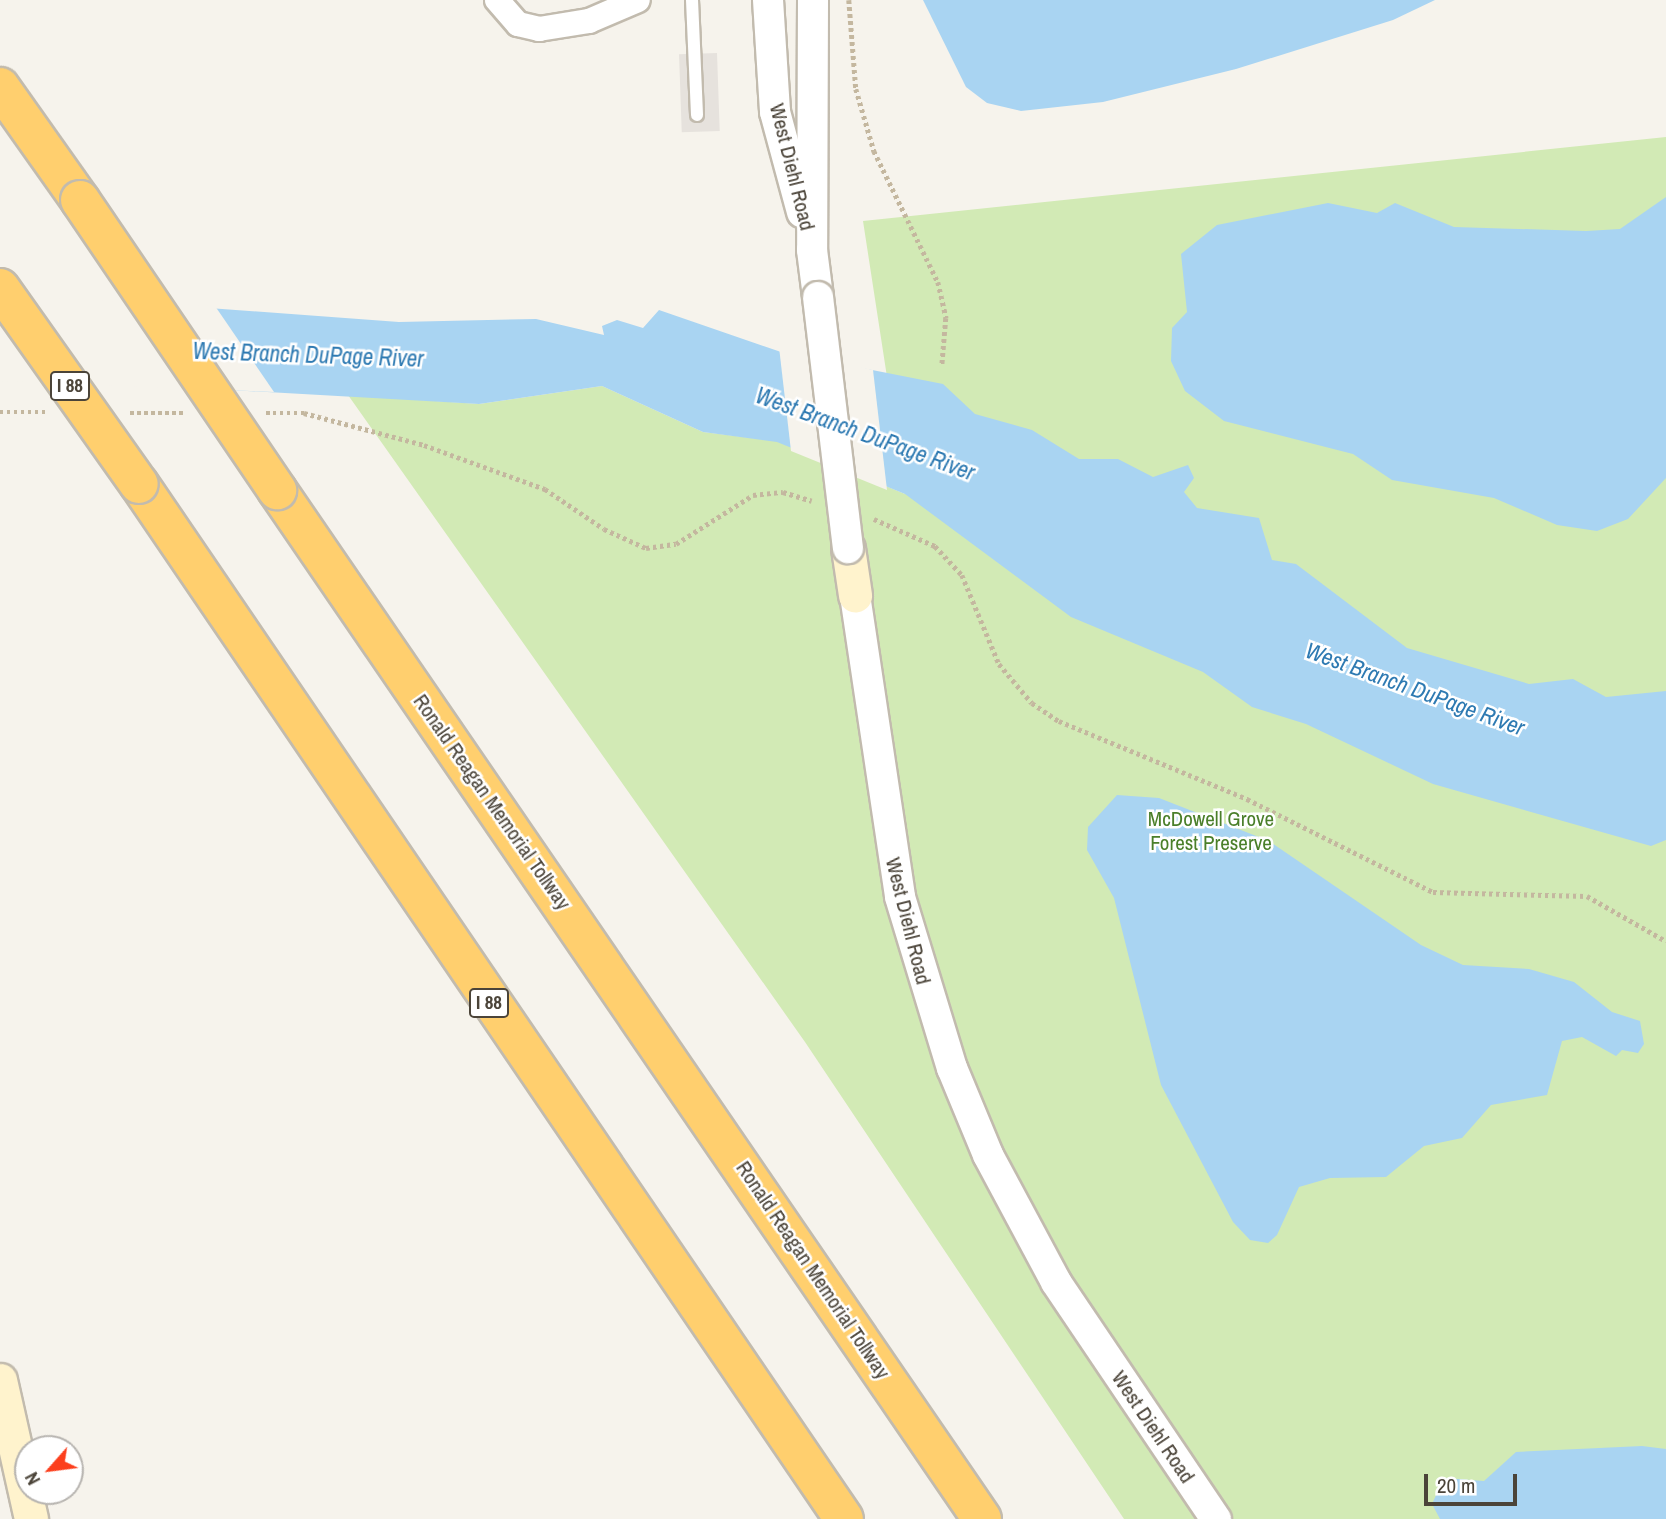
<!DOCTYPE html>
<html>
<head>
<meta charset="utf-8">
<style>
  body { margin:0 }
  #map { position:relative; width:1666px; height:1519px; overflow:hidden; background:#f6f3ec; font-family:"Archivo Narrow",sans-serif }
  div>[style] { position:absolute }
  .industrial>* { inset:0; background:#e6e2dd; transform-origin:0 0 }
  .green>* { inset:0; background:#d2eab5 }
  .water>* { inset:0; background:#a9d4f2 }
  .pier>* { inset:0; background:#f6f3ec }
  .path>* { height:4.5px; margin-top:-2.25px; transform-origin:0; background:repeating-linear-gradient(90deg,#c4b79f 0 3.5px,transparent 0 7px) }
  .roads { filter:drop-shadow(2px 0 #c2bbae) drop-shadow(-2px 0 #c2bbae) drop-shadow(0 2px #c2bbae) drop-shadow(0 -2px #c2bbae) }
  .service>* { height:12px; margin:-6px; padding:0 6px; transform-origin:6px; border-radius:6px; background:#fff }
  .minor>* { height:24px; margin:-12px; padding:0 12px; transform-origin:12px; border-radius:12px; background:#fff }
  .tertiary>* { height:30px; margin:-15px; padding:0 15px; transform-origin:15px; border-radius:15px; background:#fff }
  .secondary>* { height:33px; margin:-16.5px; padding:0 16.5px; transform-origin:16.5px; border-radius:16.5px; background:#fff3cd }
  .motorway>* { height:38px; margin:-19px; padding:0 19px; transform-origin:19px; border-radius:19px; background:#ffcf6e }
  .bridges { filter:drop-shadow(2px 0 #c2bbae) drop-shadow(-2px 0 #c2bbae) drop-shadow(0 2px #c2bbae) drop-shadow(0 -2px #c2bbae) }
  .tertiary-bridge>* { height:30px; margin:-15px; padding:0 15px; transform-origin:15px; border-radius:15px; background:#fff }
  .motorway-bridge>* { height:38px; margin:-19px; padding:0 19px; transform-origin:19px; border-radius:19px; background:#ffcf6e }
  span { translate:-50% -50%; white-space:nowrap; text-align:center; line-height:1.15; -webkit-text-stroke:5px #fff; paint-order:stroke }
  .shield-label span { padding:2px 5px; background:#fff; border:2px solid; border-radius:5px; -webkit-text-stroke-width:0 }
  .shield-label { font-size:19px; color:#4b4439; font-weight:700 }
  .street-label { font-size:21px; color:#4b4439 }
  .park-label { font-size:21px; color:#4a7f2a }
  .water-label { font-size:23px; color:#2e7ab2; font-style:italic }
  .north { position:absolute; left:14px; top:1435px; width:70px; height:70px; box-sizing:border-box; background:#fff; border:2px solid #b7b4b0; border-radius:50%; rotate:242deg; font-size:19px; font-weight:700; line-height:28px; text-align:center; color:#4b4439 }
  .north::after { content:''; display:block; margin:auto; width:24px; height:32px; background:#fc3f1d; clip-path:polygon(50% 0,100% 100%,50% 72%,0 100%) }
  .scale { position:absolute; left:1424px; top:1474px; width:93px; height:32px; box-sizing:border-box; border:4px solid #4b4439; border-top:0; padding-left:9px; font-size:21px; line-height:24px; white-space:nowrap; color:#4b4439; -webkit-text-stroke:5px #fff; paint-order:stroke }
</style>
</head>
<body>
<div id="map">
  <div class="industrial">
    <div style="left:717px;top:53px;width:78px;height:38px;rotate:88deg"></div>
  </div>
  <div class="green">
    <div style="clip-path:polygon(1666px 137px,1666px 1519px,1124px 1519px,805px 1042px,348px 395px,479px 404px,602px 386px,703px 432px,777px 441px,905px 494px,863px 221px)"></div>
  </div>
  <div class="water">
    <div style="clip-path:polygon(923px 0,1435px 0,1393px 20px,1236px 69px,1103px 102px,1021px 111px,987px 103px,966px 87px)"></div>
    <div style="clip-path:polygon(1666px 197px,1666px 478px,1628px 519px,1597px 531px,1557px 525px,1494px 498px,1392px 480px,1353px 454px,1224px 421px,1185px 391px,1171px 361px,1172px 328px,1187px 312px,1181px 254px,1217px 225px,1328px 203px,1377px 213px,1395px 203px,1454px 227px,1586px 231px,1620px 229px)"></div>
    <div style="clip-path:polygon(195px 307px,399px 322px,536px 319px,604px 335px,602px 326px,617px 320px,643px 328px,659px 310px,781px 352px,943px 384px,975px 414px,1032px 430px,1079px 459px,1118px 459px,1153px 477px,1188px 465px,1194px 478px,1184px 492px,1197px 508px,1259px 518px,1272px 560px,1296px 564px,1407px 648px,1529px 684px,1573px 679px,1606px 697px,1666px 691px,1666px 840px,1651px 846px,1433px 784px,1306px 724px,1252px 707px,1203px 672px,1071px 617px,905px 494px,777px 442px,703px 432px,602px 386px,479px 404px,0 377px)"></div>
    <div style="clip-path:polygon(1117px 795px,1159px 798px,1269px 841px,1421px 945px,1463px 965px,1529px 969px,1574px 982px,1612px 1012px,1640px 1021px,1644px 1044px,1638px 1053px,1622px 1050px,1616px 1056px,1582px 1037px,1562px 1041px,1547px 1095px,1491px 1105px,1462px 1138px,1424px 1146px,1386px 1177px,1330px 1178px,1299px 1187px,1277px 1235px,1268px 1243px,1250px 1240px,1233px 1222px,1161px 1085px,1114px 898px,1087px 850px,1088px 827px)"></div>
    <div style="clip-path:polygon(1642px 1446px,1666px 1449px,1666px 1519px,1440px 1519px,1432px 1504px,1444px 1478px,1484px 1481px,1516px 1452px)"></div>
  </div>
  <div class="pier">
    <div style="clip-path:polygon(0 296px,215px 306px,274px 392px,0 381px)"></div>
    <div style="clip-path:polygon(779px 347px,873px 370px,887px 490px,791px 451px)"></div>
  </div>
  <div class="path">
    <div style="left:849px;top:0;width:89px;rotate:85.5deg"></div>
    <div style="left:856px;top:89px;width:65px;rotate:73.8deg"></div>
    <div style="left:874px;top:151px;width:146px;rotate:64deg"></div>
    <div style="left:938px;top:282px;width:37px;rotate:77deg"></div>
    <div style="left:946px;top:318px;width:48px;rotate:94.8deg"></div>
    <div style="left:0;top:412px;width:48px"></div>
    <div style="left:130px;top:413px;width:54px"></div>
    <div style="left:266px;top:413px;width:38px"></div>
    <div style="left:304px;top:413px;width:124px;rotate:14.9deg"></div>
    <div style="left:424px;top:445px;width:129px;rotate:20deg"></div>
    <div style="left:545px;top:489px;width:71px;rotate:34.1deg"></div>
    <div style="left:604px;top:529px;width:46px;rotate:24.3deg"></div>
    <div style="left:646px;top:548px;width:30px;rotate:-8deg"></div>
    <div style="left:676px;top:544px;width:91px;rotate:-32.5deg"></div>
    <div style="left:753px;top:495px;width:30px;rotate:-6deg"></div>
    <div style="left:783px;top:492px;width:30px;rotate:17deg"></div>
    <div style="left:874px;top:519px;width:67px;rotate:23.9deg"></div>
    <div style="left:935px;top:546px;width:40px;rotate:47deg"></div>
    <div style="left:962px;top:575px;width:96px;rotate:67.4deg"></div>
    <div style="left:999px;top:664px;width:51px;rotate:49.8deg"></div>
    <div style="left:1032px;top:703px;width:32px;rotate:34deg"></div>
    <div style="left:1059px;top:721px;width:204px;rotate:22.5deg"></div>
    <div style="left:1247px;top:799px;width:208px;rotate:26.6deg"></div>
    <div style="left:1433px;top:892px;width:154px;rotate:1.5deg"></div>
    <div style="left:1587px;top:896px;width:91px;rotate:29.7deg"></div>
  </div>
  <div class="roads">
    <div class="service">
      <div style="left:692px;top:0;width:115px;rotate:87.5deg"></div>
    </div>
    <div class="minor">
      <div style="left:497px;top:0;width:32px;rotate:49deg"></div>
      <div style="left:518px;top:24px;width:22px;rotate:13deg"></div>
      <div style="left:539px;top:29px;width:51px;rotate:-9.1deg"></div>
      <div style="left:589px;top:21px;width:53px;rotate:-23.2deg"></div>
    </div>
    <div class="tertiary">
      <div style="left:768px;top:0;width:112px;rotate:86.4deg"></div>
      <div style="left:775px;top:112px;width:104px;rotate:74.9deg"></div>
      <div style="left:813px;top:0;width:250px;rotate:90.2deg"></div>
      <div style="left:812px;top:250px;width:47px;rotate:82.7deg"></div>
      <div style="left:855px;top:595px;width:305px;rotate:81.5deg"></div>
      <div style="left:900px;top:897px;width:179px;rotate:73.1deg"></div>
      <div style="left:952px;top:1068px;width:94px;rotate:67.5deg"></div>
      <div style="left:988px;top:1155px;width:144px;rotate:61.8deg"></div>
      <div style="left:1056px;top:1282px;width:286px;rotate:56deg"></div>
    </div>
    <div class="secondary">
      <div style="left:848px;top:548px;width:48px;rotate:81.5deg"></div>
      <div style="left:0;top:1380px;width:142px;rotate:77.4deg"></div>
    </div>
    <div class="motorway">
      <div style="left:0;top:87px;width:138px;rotate:54.7deg"></div>
      <div style="left:139px;top:484px;width:1252px;rotate:55.74deg"></div>
      <div style="left:277px;top:490px;width:1247px;rotate:55.58deg"></div>
    </div>
  </div>
  <div class="bridges">
    <div class="tertiary-bridge">
      <div style="left:818px;top:297px;width:253px;rotate:83.2deg"></div>
    </div>
    <div class="motorway-bridge">
      <div style="left:80px;top:200px;width:351px;rotate:55.8deg"></div>
      <div style="left:0;top:288px;width:240px;rotate:54.7deg"></div>
    </div>
  </div>
  <div class="shield-label">
    <span style="left:70px;top:386px">I 88</span>
    <span style="left:489px;top:1003px">I 88</span>
  </div>
  <div class="street-label">
    <span style="left:792px;top:167px;rotate:76deg">West Diehl Road</span>
    <span style="left:492px;top:802px;rotate:55deg">Ronald Reagan Memorial Tollway</span>
    <span style="left:908px;top:921px;rotate:76deg">West Diehl Road</span>
    <span style="left:813px;top:1270px;rotate:56deg">Ronald Reagan Memorial Tollway</span>
    <span style="left:1153px;top:1427px;rotate:56deg">West Diehl Road</span>
  </div>
  <div class="park-label">
    <span style="left:1211px;top:831px">McDowell Grove<br>Forest Preserve</span>
  </div>
  <div class="water-label">
    <span style="left:308px;top:355px;rotate:2deg">West Branch DuPage River</span>
    <span style="left:865px;top:434px;rotate:20deg">West Branch DuPage River</span>
    <span style="left:1415px;top:689px;rotate:20deg">West Branch DuPage River</span>
  </div>
  <div class="north">N</div>
  <div class="scale">20 m</div>
</div>
</body>
</html>
